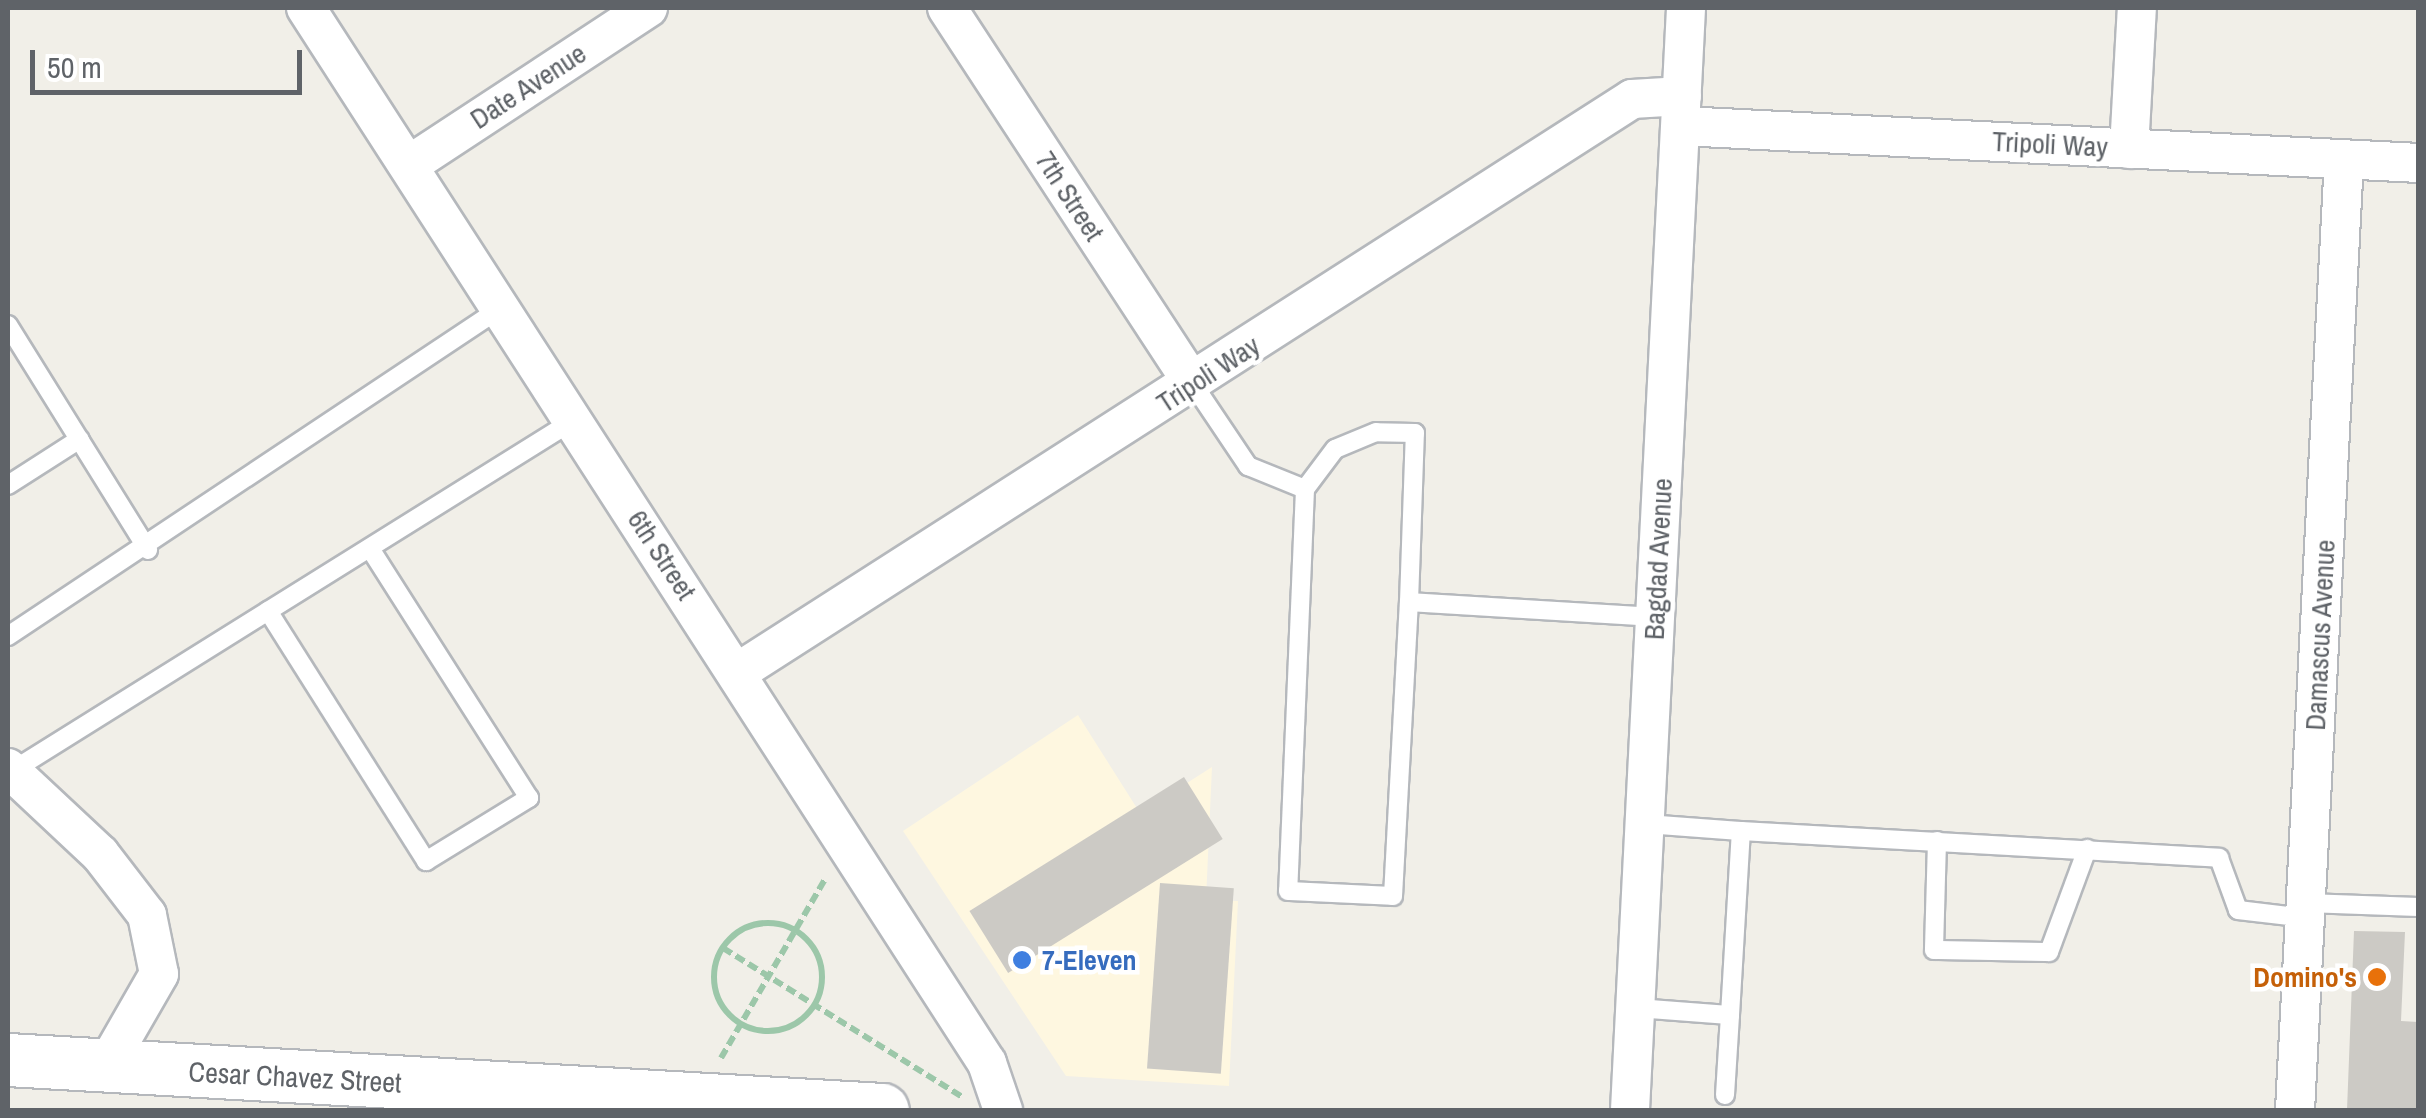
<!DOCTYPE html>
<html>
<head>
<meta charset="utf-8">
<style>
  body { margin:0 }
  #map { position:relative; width:2426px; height:1118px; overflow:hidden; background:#f1efe8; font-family:"Archivo Narrow",sans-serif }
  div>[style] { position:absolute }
  .commercial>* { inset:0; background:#fef7e0 }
  .building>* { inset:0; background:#cccac5; transform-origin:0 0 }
  .path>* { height:6px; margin-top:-3px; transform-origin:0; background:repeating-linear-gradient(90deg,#9cc7a9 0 10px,transparent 0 15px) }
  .path>.ring { margin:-3px; padding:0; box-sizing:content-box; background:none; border:6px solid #9cc7a9; border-radius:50% }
  .roads { filter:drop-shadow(2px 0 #b5b8bc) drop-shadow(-2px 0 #b5b8bc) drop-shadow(0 2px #b5b8bc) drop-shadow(0 -2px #b5b8bc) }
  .lane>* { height:18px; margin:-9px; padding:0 9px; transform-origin:9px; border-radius:9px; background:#fff }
  .street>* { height:38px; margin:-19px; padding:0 19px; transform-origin:19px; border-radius:19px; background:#fff }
  .secondary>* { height:52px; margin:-26px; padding:0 26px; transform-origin:26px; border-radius:26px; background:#fff }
  .dots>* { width:28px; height:28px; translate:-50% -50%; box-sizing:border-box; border:5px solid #fff; border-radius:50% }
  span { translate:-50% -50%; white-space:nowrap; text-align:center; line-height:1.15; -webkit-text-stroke:9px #fff; paint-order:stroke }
  .street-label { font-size:28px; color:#5f6368 }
  .shop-label { font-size:28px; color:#366cbe; font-weight:700 }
  .left { translate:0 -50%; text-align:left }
  .food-label { font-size:28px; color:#c56008; font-weight:700 }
  .right { translate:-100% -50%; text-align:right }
  .frame { position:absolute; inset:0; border:10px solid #5f6368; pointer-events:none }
  .scale { position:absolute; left:30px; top:50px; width:272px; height:45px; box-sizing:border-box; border:5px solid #5f6368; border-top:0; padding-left:12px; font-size:30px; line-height:35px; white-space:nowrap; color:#5f6368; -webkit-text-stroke:8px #fff; paint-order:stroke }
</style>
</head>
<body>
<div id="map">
  <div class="commercial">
    <div style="clip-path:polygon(1078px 715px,1140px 813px,1212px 767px,1206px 900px,1238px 901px,1229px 1086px,1066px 1076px,903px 831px)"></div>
  </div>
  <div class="building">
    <div style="left:1184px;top:777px;width:73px;height:253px;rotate:58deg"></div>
    <div style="left:1160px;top:883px;width:74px;height:186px;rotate:4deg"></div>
    <div style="clip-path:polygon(2354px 931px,2405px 932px,2401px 1021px,2418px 1022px,2418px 1110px,2347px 1110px)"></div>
  </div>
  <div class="path">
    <div class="ring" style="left:714px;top:923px;width:102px;height:102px"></div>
    <div style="left:723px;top:948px;width:282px;rotate:31.9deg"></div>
    <div style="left:721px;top:1058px;width:207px;rotate:-59.8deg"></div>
  </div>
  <div class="roads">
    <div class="lane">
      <div style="left:8px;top:325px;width:265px;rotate:58.1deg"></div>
      <div style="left:1193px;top:384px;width:99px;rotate:56.1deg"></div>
      <div style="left:1248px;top:466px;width:61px;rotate:22deg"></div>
      <div style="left:8px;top:485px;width:85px;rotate:-32.6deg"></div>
      <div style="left:1409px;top:602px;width:169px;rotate:-88deg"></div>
      <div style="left:1415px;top:433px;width:39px;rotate:-179deg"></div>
      <div style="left:1376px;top:432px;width:44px;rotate:157.5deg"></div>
      <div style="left:1335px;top:449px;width:50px;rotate:126.9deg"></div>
      <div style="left:1305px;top:489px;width:402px;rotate:92.4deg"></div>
      <div style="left:1288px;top:891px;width:105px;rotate:2.7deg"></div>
      <div style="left:1393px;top:896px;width:294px;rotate:-86.9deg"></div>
      <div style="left:1409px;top:602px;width:246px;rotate:3.5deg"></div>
      <div style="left:268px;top:611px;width:296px;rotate:57.7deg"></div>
      <div style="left:426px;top:861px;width:121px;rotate:-31.5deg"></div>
      <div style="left:529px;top:798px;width:296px;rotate:-122.5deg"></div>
      <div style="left:8px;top:636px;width:592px;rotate:-33.64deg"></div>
      <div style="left:12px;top:771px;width:663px;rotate:-31.99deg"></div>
      <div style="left:1741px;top:831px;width:479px;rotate:3.2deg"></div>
      <div style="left:2219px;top:858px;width:55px;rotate:69.9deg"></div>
      <div style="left:2238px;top:910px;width:67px;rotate:6.8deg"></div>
      <div style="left:1937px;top:841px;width:109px;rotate:91.6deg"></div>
      <div style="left:1934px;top:950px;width:115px;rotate:1deg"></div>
      <div style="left:2049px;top:952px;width:110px;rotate:-69.7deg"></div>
      <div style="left:2306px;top:903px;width:112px;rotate:2deg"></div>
      <div style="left:1636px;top:1008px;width:94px;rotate:4.3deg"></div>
      <div style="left:1730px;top:1015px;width:184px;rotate:-86.6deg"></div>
      <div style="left:1741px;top:831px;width:96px;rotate:-175.8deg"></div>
      <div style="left:1725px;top:1095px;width:80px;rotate:-86.4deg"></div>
    </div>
    <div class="street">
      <div style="left:306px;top:8px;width:1256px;rotate:57.16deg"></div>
      <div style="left:987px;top:1063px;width:50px;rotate:71.2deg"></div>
      <div style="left:947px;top:8px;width:449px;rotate:56.8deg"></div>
      <div style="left:1681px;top:126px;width:738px;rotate:2.87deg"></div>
      <div style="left:2129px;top:149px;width:141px;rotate:-86.8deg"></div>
      <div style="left:409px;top:165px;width:286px;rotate:-33.3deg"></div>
      <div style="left:738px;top:672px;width:1062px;rotate:-32.66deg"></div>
      <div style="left:1632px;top:99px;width:50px;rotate:-3.4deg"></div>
      <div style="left:8px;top:768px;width:126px;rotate:43.1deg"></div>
      <div style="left:100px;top:854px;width:77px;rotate:52.4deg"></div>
      <div style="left:147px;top:915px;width:60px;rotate:78.5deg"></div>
      <div style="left:159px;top:974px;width:106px;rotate:119.9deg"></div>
      <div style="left:1630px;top:1110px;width:1103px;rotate:-87.09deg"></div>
      <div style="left:2295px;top:1110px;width:952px;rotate:-87.05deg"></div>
    </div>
    <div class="secondary">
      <div style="left:8px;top:1060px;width:876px;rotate:3.27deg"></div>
    </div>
  </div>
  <div class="dots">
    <div style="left:1022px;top:960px;background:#3f7fe0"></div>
    <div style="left:2377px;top:977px;background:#e8710a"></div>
  </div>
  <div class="street-label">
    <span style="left:528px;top:86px;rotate:-33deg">Date Avenue</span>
    <span style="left:2050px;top:144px;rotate:3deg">Tripoli Way</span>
    <span style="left:1070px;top:196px;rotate:57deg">7th Street</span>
    <span style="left:1208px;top:374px;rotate:-33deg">Tripoli Way</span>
    <span style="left:662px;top:555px;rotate:57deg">6th Street</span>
    <span style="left:1658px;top:559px;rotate:-87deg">Bagdad Avenue</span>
    <span style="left:2320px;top:635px;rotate:-87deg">Damascus Avenue</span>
    <span style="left:295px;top:1077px;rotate:3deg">Cesar Chavez Street</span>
  </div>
  <div class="shop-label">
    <span class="left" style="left:1042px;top:960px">7-Eleven</span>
  </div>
  <div class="food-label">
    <span class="right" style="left:2357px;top:977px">Domino's</span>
  </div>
  <div class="frame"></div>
  <div class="scale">50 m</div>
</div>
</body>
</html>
